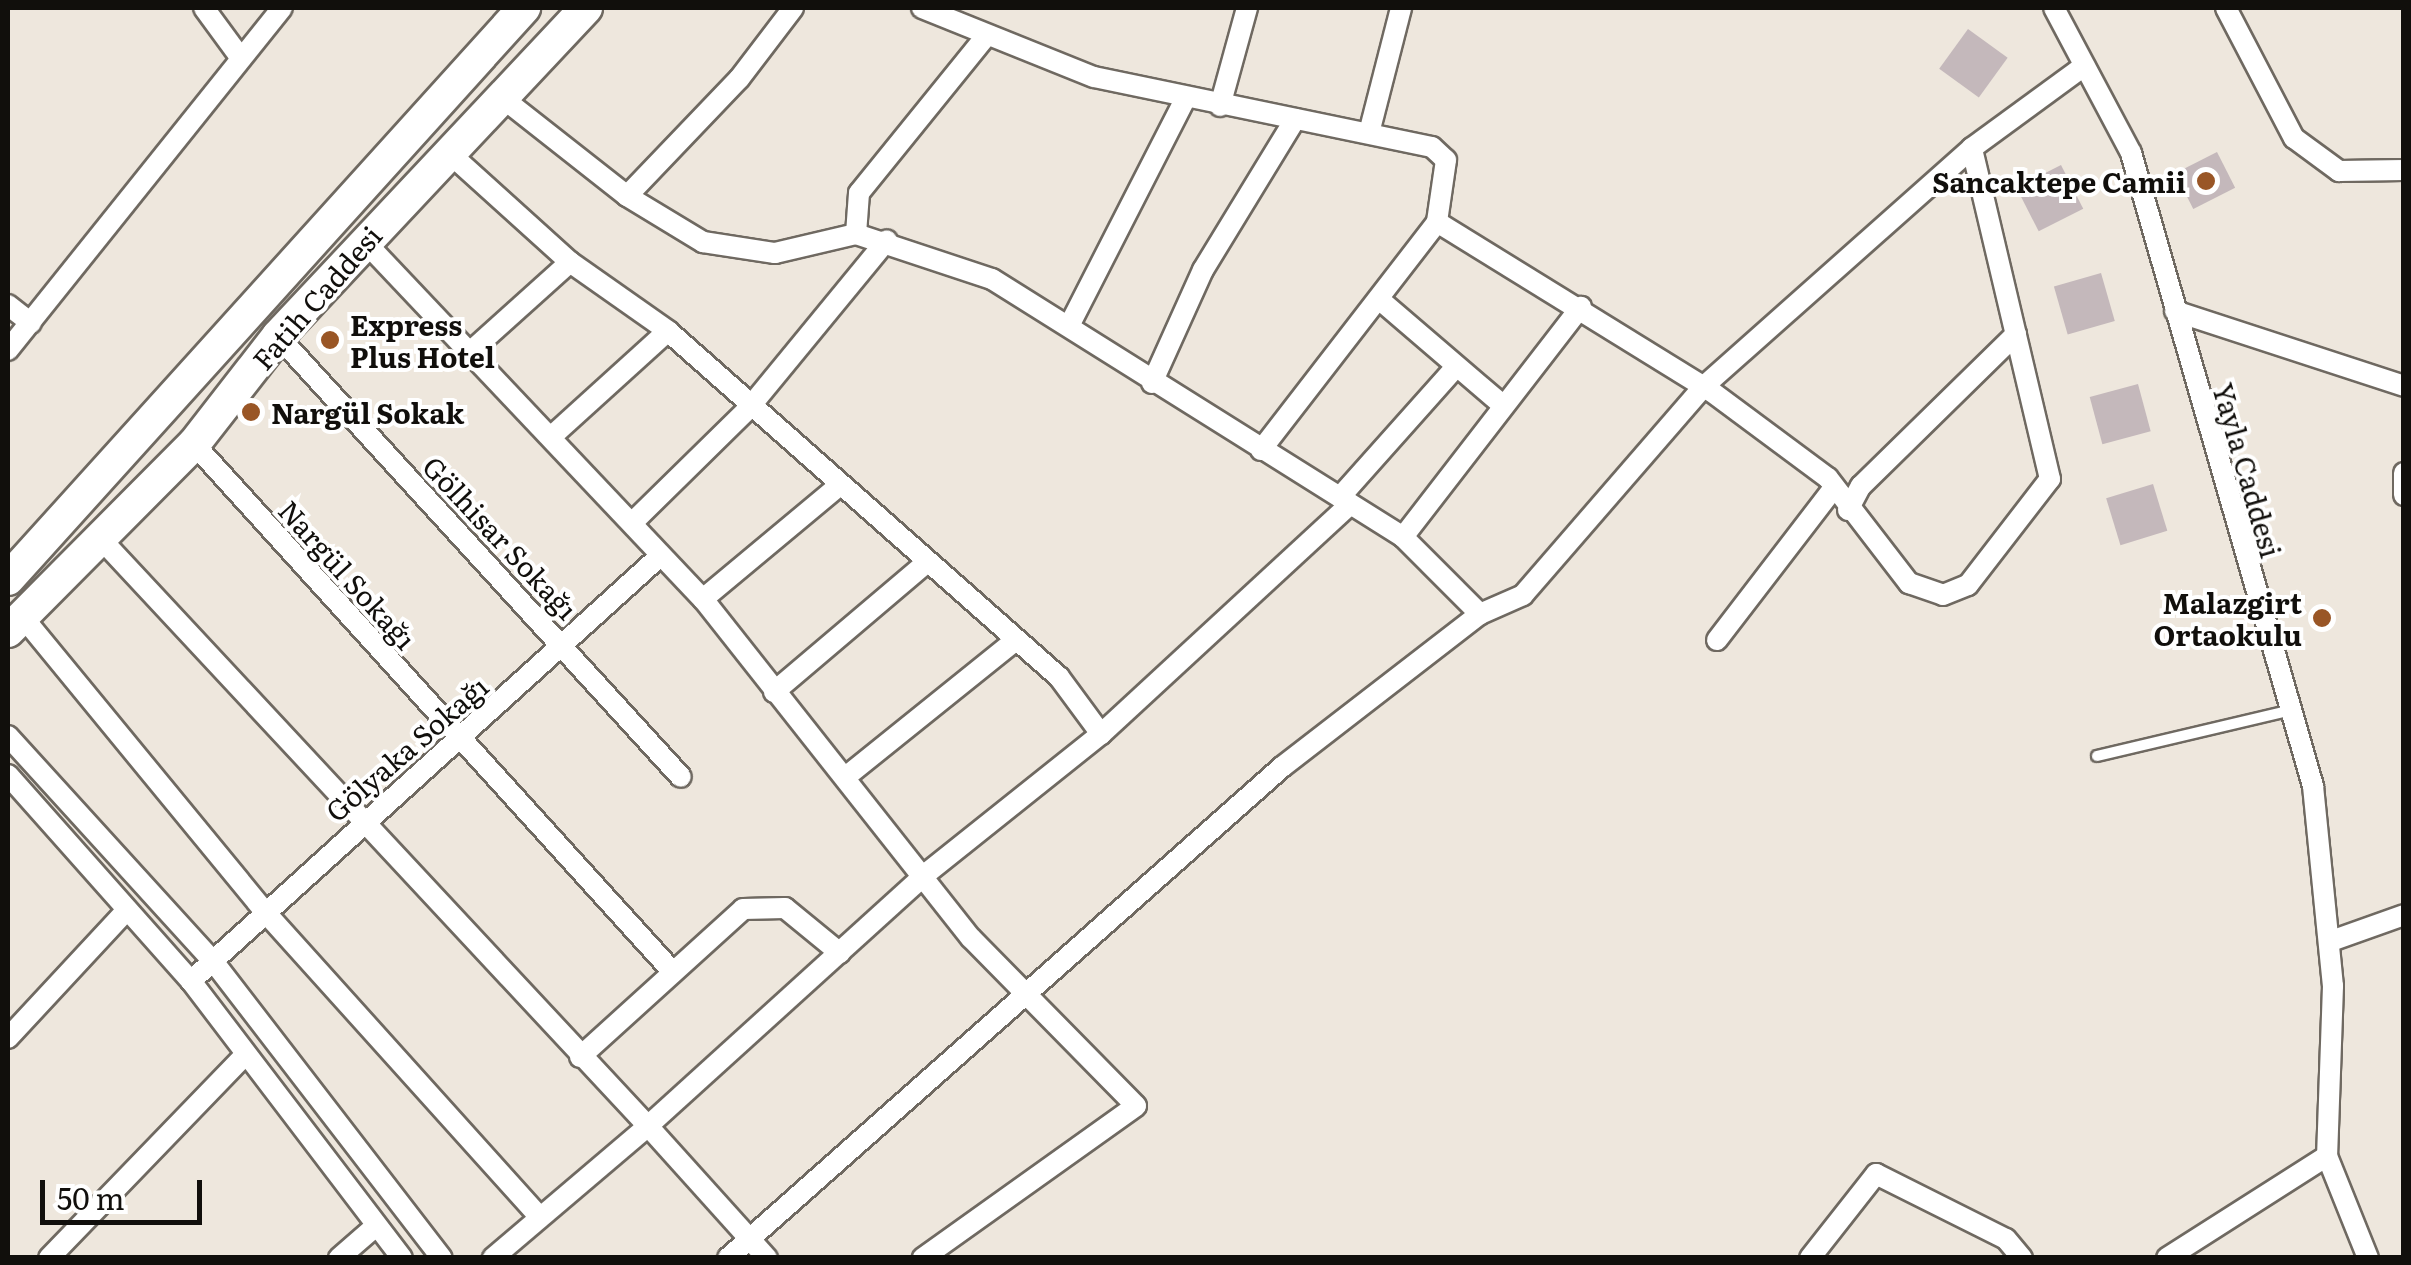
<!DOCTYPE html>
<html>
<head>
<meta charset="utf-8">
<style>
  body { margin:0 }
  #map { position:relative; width:2411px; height:1265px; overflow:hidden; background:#eee7dd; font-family:Literata,serif }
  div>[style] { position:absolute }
  .building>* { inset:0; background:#c4b8bb; transform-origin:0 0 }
  .roads { filter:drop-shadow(2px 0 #6f6961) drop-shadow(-2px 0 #6f6961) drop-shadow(0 2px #6f6961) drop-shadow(0 -2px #6f6961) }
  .lane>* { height:10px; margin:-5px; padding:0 5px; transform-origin:5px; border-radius:5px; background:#fff }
  .street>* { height:20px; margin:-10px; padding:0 10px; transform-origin:10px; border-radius:10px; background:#fff }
  .primary>* { height:32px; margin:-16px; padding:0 16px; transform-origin:16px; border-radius:16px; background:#fff }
  .dots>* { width:28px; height:28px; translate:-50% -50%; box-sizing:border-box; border:5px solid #fff; border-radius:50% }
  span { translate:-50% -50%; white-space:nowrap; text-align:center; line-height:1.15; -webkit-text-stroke:8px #fff; paint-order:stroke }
  .poi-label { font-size:28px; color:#110f0c; font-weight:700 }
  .right { translate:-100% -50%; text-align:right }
  .left { translate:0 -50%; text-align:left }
  .street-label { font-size:28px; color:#110f0c }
  .frame { position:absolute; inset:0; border:10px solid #110f0c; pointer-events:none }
  .scale { position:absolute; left:40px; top:1180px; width:162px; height:45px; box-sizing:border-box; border:5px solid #110f0c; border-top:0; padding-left:12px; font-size:30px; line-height:35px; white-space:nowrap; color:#110f0c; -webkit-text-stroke:8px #fff; paint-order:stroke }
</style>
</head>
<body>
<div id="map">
  <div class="building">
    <div style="left:1968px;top:29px;width:49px;height:49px;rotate:36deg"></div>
    <div style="left:2217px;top:152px;width:40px;height:47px;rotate:63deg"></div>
    <div style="left:2061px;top:165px;width:49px;height:50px;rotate:63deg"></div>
    <div style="left:2101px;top:273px;width:50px;height:49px;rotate:74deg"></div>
    <div style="left:2138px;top:384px;width:49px;height:50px;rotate:75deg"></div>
    <div style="left:2153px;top:484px;width:49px;height:49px;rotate:73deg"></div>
  </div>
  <div class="roads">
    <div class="lane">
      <div style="left:2097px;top:756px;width:199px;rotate:-13.3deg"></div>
    </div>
    <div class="street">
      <div style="left:204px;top:8px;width:61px;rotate:53.7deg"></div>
      <div style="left:922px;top:8px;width:185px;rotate:21.9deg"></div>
      <div style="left:1094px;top:77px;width:345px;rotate:11.7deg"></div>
      <div style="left:1432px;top:147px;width:19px;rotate:43deg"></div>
      <div style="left:1446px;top:160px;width:63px;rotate:98.3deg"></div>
      <div style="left:1437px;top:222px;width:323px;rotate:31.7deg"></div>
      <div style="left:1712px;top:392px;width:144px;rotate:36.6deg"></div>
      <div style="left:1828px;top:478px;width:133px;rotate:52.4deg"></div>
      <div style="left:1909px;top:583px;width:36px;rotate:19deg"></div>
      <div style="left:1943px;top:595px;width:27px;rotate:-22deg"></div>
      <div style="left:1968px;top:585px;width:134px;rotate:-52.3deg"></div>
      <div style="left:2050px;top:479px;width:340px;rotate:-103.3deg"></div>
      <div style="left:2054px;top:8px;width:164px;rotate:62deg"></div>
      <div style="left:2131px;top:153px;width:659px;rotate:73.96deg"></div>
      <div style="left:2313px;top:786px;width:201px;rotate:84.3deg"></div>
      <div style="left:2333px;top:986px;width:170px;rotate:92deg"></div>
      <div style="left:2327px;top:1156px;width:110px;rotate:68.1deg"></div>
      <div style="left:2226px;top:8px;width:147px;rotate:62.4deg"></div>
      <div style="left:2294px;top:138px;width:56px;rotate:36.3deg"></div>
      <div style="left:2339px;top:171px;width:65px;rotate:-0.9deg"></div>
      <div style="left:500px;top:96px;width:162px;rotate:38.2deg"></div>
      <div style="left:627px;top:196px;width:89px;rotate:31.2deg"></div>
      <div style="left:703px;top:242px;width:73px;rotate:8.7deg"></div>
      <div style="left:775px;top:253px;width:83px;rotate:-13.2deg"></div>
      <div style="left:856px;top:234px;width:143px;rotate:18.3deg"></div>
      <div style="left:992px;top:279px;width:485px;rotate:32.1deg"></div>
      <div style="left:1403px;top:537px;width:109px;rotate:45deg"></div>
      <div style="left:1220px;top:106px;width:102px;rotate:-74.6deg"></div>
      <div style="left:1370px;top:129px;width:125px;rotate:-75.6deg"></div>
      <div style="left:447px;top:151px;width:166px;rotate:42.1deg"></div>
      <div style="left:570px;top:262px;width:120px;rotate:35.1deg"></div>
      <div style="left:668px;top:331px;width:522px;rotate:41.51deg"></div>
      <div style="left:1059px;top:677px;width:71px;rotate:53.6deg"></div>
      <div style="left:1101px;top:734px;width:221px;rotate:141.4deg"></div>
      <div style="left:928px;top:872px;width:378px;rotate:137.8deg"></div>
      <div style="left:648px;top:1126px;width:178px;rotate:48deg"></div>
      <div style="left:627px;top:196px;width:162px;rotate:-46.3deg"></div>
      <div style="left:739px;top:79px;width:89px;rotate:-52.7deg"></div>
      <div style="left:856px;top:234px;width:41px;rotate:-85.8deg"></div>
      <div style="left:859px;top:193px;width:202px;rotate:-51deg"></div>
      <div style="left:365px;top:242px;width:492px;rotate:46.6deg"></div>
      <div style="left:703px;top:599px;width:432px;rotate:51.7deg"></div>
      <div style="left:971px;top:938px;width:235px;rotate:45.5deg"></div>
      <div style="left:1136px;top:1106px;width:262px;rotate:144.5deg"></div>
      <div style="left:1380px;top:300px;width:157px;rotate:40.6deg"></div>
      <div style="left:8px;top:305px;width:29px;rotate:38deg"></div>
      <div style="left:2175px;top:311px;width:241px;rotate:18.1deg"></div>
      <div style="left:1069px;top:326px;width:255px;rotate:-62.9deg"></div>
      <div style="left:278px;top:336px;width:597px;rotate:47.58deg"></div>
      <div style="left:8px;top:350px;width:438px;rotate:-51.3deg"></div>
      <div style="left:469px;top:353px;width:136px;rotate:-42deg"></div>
      <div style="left:1152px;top:383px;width:124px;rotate:-65.7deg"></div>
      <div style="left:1203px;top:270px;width:177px;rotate:-58.6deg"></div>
      <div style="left:552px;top:436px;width:156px;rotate:-42.2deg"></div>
      <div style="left:194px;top:444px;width:713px;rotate:47.79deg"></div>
      <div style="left:1261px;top:450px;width:288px;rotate:-52.3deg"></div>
      <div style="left:2404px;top:473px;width:22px;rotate:90deg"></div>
      <div style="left:1340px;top:497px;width:174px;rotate:-48.3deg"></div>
      <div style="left:1848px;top:510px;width:27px;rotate:-62deg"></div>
      <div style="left:1861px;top:486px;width:217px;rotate:-44.4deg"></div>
      <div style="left:632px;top:523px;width:164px;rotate:-44.5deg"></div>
      <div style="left:749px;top:408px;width:217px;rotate:-50.6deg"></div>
      <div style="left:1403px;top:537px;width:291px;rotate:-52.3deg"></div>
      <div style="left:100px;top:538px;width:804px;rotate:47.02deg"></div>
      <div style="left:648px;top:1126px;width:204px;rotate:139.6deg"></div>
      <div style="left:703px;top:599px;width:173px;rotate:-39.8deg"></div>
      <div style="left:22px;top:616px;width:384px;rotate:50.6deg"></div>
      <div style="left:266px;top:913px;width:408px;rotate:48deg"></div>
      <div style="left:1717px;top:640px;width:189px;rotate:-52.5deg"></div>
      <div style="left:774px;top:692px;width:198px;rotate:-40.3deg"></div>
      <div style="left:1101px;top:734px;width:339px;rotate:-42.7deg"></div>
      <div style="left:8px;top:736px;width:304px;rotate:47.7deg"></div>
      <div style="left:213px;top:961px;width:375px;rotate:52.4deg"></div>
      <div style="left:8px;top:775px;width:276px;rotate:48.4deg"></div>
      <div style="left:191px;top:981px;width:348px;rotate:52.7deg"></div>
      <div style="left:848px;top:775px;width:216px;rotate:-38.8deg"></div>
      <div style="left:2331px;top:941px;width:77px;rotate:-19.6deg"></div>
      <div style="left:191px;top:981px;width:632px;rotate:-42.18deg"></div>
      <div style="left:8px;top:1038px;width:175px;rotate:-47.1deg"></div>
      <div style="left:580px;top:1057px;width:220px;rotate:-42.2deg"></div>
      <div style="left:743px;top:909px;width:42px;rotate:-1.4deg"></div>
      <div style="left:785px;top:908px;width:71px;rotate:39.3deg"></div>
      <div style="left:49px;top:1258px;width:281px;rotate:-46deg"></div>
      <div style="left:339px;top:1258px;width:49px;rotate:-40.9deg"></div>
      <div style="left:728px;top:1258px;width:740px;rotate:-41.55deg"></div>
      <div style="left:1282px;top:767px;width:250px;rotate:-37.7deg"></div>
      <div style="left:1480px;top:614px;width:47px;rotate:-23.8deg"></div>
      <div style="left:1523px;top:595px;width:275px;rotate:-49.1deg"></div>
      <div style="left:1703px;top:387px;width:360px;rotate:-41.6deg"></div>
      <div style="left:1972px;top:148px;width:139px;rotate:-36.2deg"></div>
      <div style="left:1810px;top:1258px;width:107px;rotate:-51.8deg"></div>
      <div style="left:1876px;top:1174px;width:145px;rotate:26.6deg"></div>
      <div style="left:2006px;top:1239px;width:25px;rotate:50deg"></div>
      <div style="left:2167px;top:1258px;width:190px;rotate:-32.5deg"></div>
    </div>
    <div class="primary">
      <div style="left:8px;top:579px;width:770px;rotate:-47.9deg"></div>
      <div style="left:8px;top:631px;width:264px;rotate:-45.2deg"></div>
      <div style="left:194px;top:444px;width:137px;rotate:-52.1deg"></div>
      <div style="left:278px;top:336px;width:450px;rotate:-46.8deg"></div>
    </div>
  </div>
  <div class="dots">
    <div style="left:2206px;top:181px;background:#995626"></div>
    <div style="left:330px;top:340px;background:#995626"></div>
    <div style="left:251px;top:412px;background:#995626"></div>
    <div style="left:2322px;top:618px;background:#995626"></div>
  </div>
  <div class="poi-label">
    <span class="right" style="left:2186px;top:181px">Sancaktepe Camii</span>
    <span class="left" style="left:350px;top:340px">Express<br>Plus Hotel</span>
    <span class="left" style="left:271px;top:412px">Nargül Sokak</span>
    <span class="right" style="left:2302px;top:618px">Malazgirt<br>Ortaokulu</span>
  </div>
  <div class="street-label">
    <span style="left:316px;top:297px;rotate:-49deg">Fatih Caddesi</span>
    <span style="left:2248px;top:470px;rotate:74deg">Yayla Caddesi</span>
    <span style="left:501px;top:537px;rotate:47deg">Gölhisar Sokağı</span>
    <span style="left:348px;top:574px;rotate:48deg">Nargül Sokağı</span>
    <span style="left:406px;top:748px;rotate:-41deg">Gölyaka Sokağı</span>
  </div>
  <div class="frame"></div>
  <div class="scale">50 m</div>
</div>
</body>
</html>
